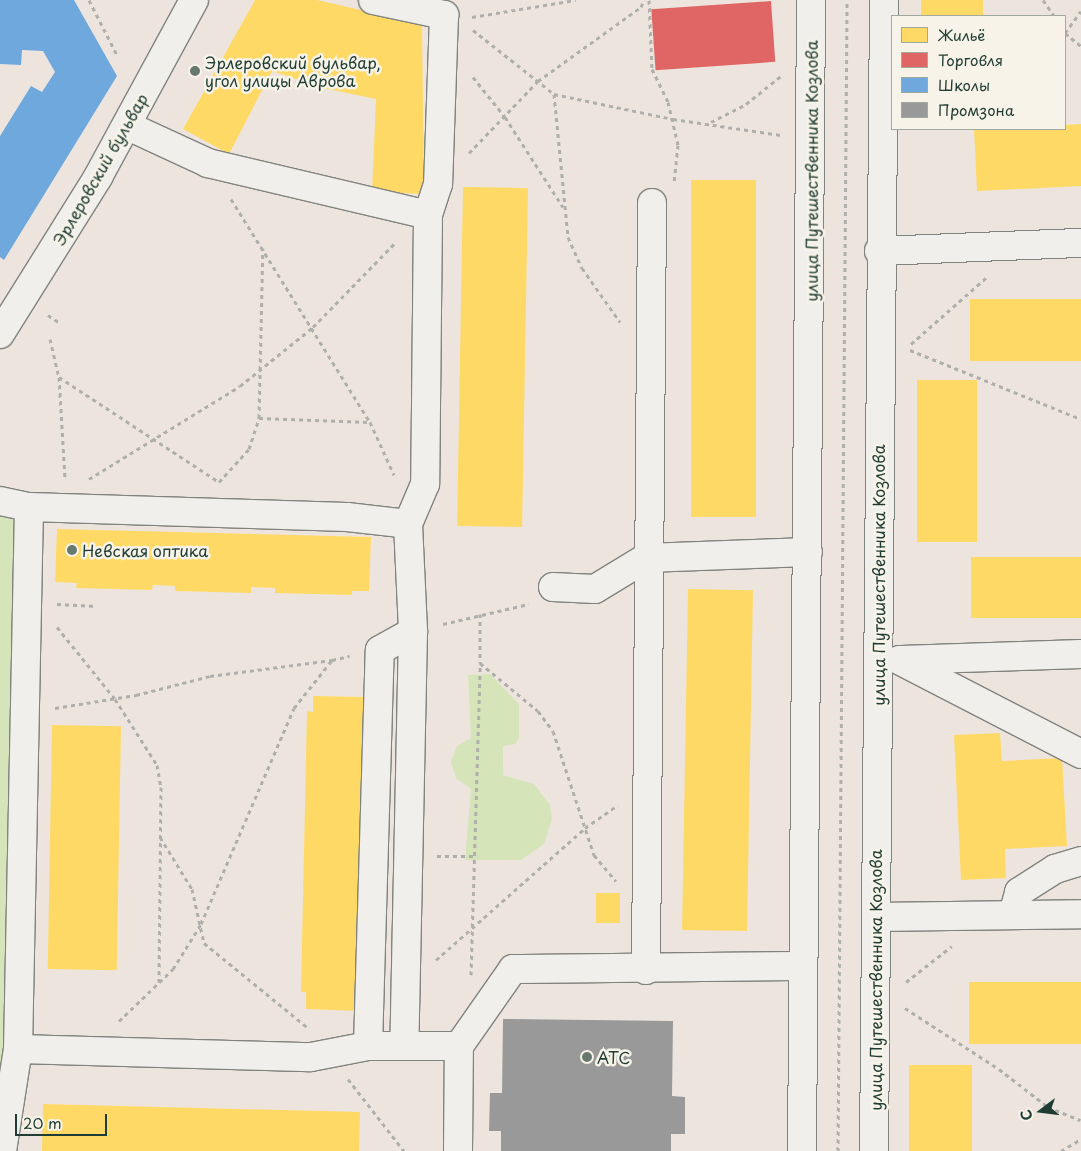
<!DOCTYPE html>
<html>
<head>
<meta charset="utf-8">
<style>
  body { margin:0 }
  #map { position:relative; width:1081px; height:1151px; overflow:hidden; background:#ede5dd; font-family:"Playpen Sans",sans-serif }
  div>[style] { position:absolute }
  .green>* { inset:0; background:#d6e4ba }
  .homes>* { inset:0; background:#ffd966; transform-origin:0 0 }
  .shops>* { inset:0; background:#e06666; transform-origin:0 0 }
  .schools>* { inset:0; background:#6fa8dc }
  .industry>* { inset:0; background:#999 }
  .path>* { height:3px; margin-top:-1.5px; transform-origin:0; background:repeating-linear-gradient(90deg,#afb0ac 0 4px,transparent 0 8px) }
  .roads { filter:drop-shadow(1px 0 #81837e) drop-shadow(-1px 0 #81837e) drop-shadow(0 1px #81837e) drop-shadow(0 -1px #81837e) }
  .minor>* { height:28px; margin:-14px; padding:0 14px; transform-origin:14px; border-radius:14px; background:#f1efeb }
  .dots>* { width:14px; height:14px; translate:-50% -50%; box-sizing:border-box; border:2px solid #f7f3e8; border-radius:50% }
  span { translate:-50% -50%; white-space:nowrap; text-align:center; line-height:1.15; -webkit-text-stroke:5px #f7f3e8; paint-order:stroke }
  .poi-label { font-size:16px; color:#1f3d34 }
  .left { translate:0 -50%; text-align:left }
  .street-label { font-size:16px; color:#1f3d34 }
  .legend { position:absolute; left:891px; top:15px; width:175px; height:115px; box-sizing:border-box; background:#f7f3e8; border:1px solid #a1aaa0; margin:0; padding:6px 9px; list-style:none; font-size:15px; color:#1f3d34 }
  .legend li { display:flex; align-items:center; gap:10px; height:25px }
  .legend b { width:25px; border:1px solid #a1aaa0 }
  .north { position:absolute; left:1016px; top:1086px; width:50px; height:50px; -webkit-text-stroke:4px #f7f3e8; paint-order:stroke; rotate:255deg; font-size:14px; font-weight:700; line-height:20px; text-align:center; color:#1f3d34 }
  .north::after { content:''; display:block; margin:auto; width:18px; height:22px; background:#1f3d34; clip-path:polygon(50% 0,100% 100%,50% 72%,0 100%) }
  .scale { position:absolute; left:15px; top:1114px; width:92px; height:22px; box-sizing:border-box; border:2px solid #1f3d34; border-top:0; padding-left:6px; font-size:15px; line-height:18px; white-space:nowrap; color:#1f3d34; -webkit-text-stroke:4px #f7f3e8; paint-order:stroke }
</style>
</head>
<body>
<div id="map">
  <div class="green">
    <div style="clip-path:polygon(0 515px,10px 515px,19px 533px,9px 1032px,0 1105px)"></div>
    <div style="clip-path:polygon(490px 674px,519px 704px,519px 737px,516px 744px,503px 746px,503px 775px,534px 784px,550px 805px,552px 819px,544px 844px,521px 860px,465px 860px,471px 789px,456px 778px,451px 762px,457px 746px,471px 738px,468px 675px)"></div>
  </div>
  <div class="homes">
    <div style="clip-path:polygon(255px 0,317px 0,422px 24px,424px 194px,372px 192px,376px 99px,323px 88px,272px 71px,229px 154px,183px 129px)"></div>
    <div style="left:921px;top:0;width:62px;height:16px"></div>
    <div style="clip-path:polygon(1081px 124px,1081px 186px,977px 191px,974px 129px,1065px 129px,1065px 125px)"></div>
    <div style="left:691px;top:180px;width:65px;height:337px"></div>
    <div style="left:463px;top:187px;width:65px;height:339px;rotate:1deg"></div>
    <div style="left:1081px;top:299px;width:62px;height:111px;rotate:90deg"></div>
    <div style="left:917px;top:380px;width:60px;height:162px"></div>
    <div style="clip-path:polygon(57px 529px,371px 537px,369px 591px,352px 591px,352px 595px,275px 593px,275px 588px,251px 587px,251px 593px,175px 591px,175px 586px,153px 585px,152px 590px,76px 588px,77px 583px,55px 582px)"></div>
    <div style="left:1081px;top:557px;width:61px;height:110px;rotate:90deg"></div>
    <div style="left:688px;top:589px;width:65px;height:341px;rotate:1deg"></div>
    <div style="clip-path:polygon(313px 696px,367px 697px,360px 1011px,306px 1009px,306px 992px,301px 992px,307px 711px,313px 712px)"></div>
    <div style="left:52px;top:725px;width:69px;height:244px;rotate:1deg"></div>
    <div style="clip-path:polygon(1000px 733px,1002px 761px,1062px 758px,1067px 846px,1005px 849px,1006px 878px,961px 880px,954px 735px)"></div>
    <div style="left:596px;top:893px;width:24px;height:30px"></div>
    <div style="left:1081px;top:982px;width:62px;height:112px;rotate:90deg"></div>
    <div style="left:909px;top:1065px;width:63px;height:86px"></div>
    <div style="clip-path:polygon(43px 1104px,360px 1112px,359px 1151px,42px 1151px)"></div>
  </div>
  <div class="shops">
    <div style="left:771px;top:1px;width:61px;height:120px;rotate:86deg"></div>
  </div>
  <div class="schools">
    <div style="clip-path:polygon(0 0,74px 0,117px 76px,4px 260px,0 257px,0 136px,31px 86px,42px 92px,55px 72px,43px 51px,22px 50px,21px 65px,0 64px)"></div>
  </div>
  <div class="industry">
    <div style="clip-path:polygon(503px 1019px,673px 1021px,672px 1096px,685px 1097px,685px 1134px,671px 1134px,671px 1151px,501px 1151px,501px 1131px,489px 1131px,490px 1093px,502px 1093px)"></div>
  </div>
  <div class="path">
    <div style="left:89px;top:0;width:62px;rotate:63deg"></div>
    <div style="left:649px;top:0;width:69px;rotate:87.5deg"></div>
    <div style="left:652px;top:69px;width:37px;rotate:64deg"></div>
    <div style="left:668px;top:102px;width:44px;rotate:76.9deg"></div>
    <div style="left:678px;top:145px;width:37px;rotate:96deg"></div>
    <div style="left:1043px;top:0;width:19px;rotate:55deg"></div>
    <div style="left:472px;top:17px;width:105px;rotate:-9.3deg"></div>
    <div style="left:473px;top:30px;width:103px;rotate:38.3deg"></div>
    <div style="left:554px;top:94px;width:122px;rotate:11.9deg"></div>
    <div style="left:673px;top:119px;width:109px;rotate:8.4deg"></div>
    <div style="left:1065px;top:33px;width:27px;rotate:-54deg"></div>
    <div style="left:1065px;top:33px;width:21px;rotate:39deg"></div>
    <div style="left:473px;top:77px;width:51px;rotate:51.3deg"></div>
    <div style="left:505px;top:117px;width:107px;rotate:57.2deg"></div>
    <div style="left:554px;top:94px;width:144px;rotate:84.4deg"></div>
    <div style="left:568px;top:237px;width:34px;rotate:66deg"></div>
    <div style="left:582px;top:268px;width:66px;rotate:54.9deg"></div>
    <div style="left:711px;top:122px;width:39px;rotate:-27deg"></div>
    <div style="left:746px;top:104px;width:45px;rotate:-38.7deg"></div>
    <div style="left:469px;top:153px;width:100px;rotate:-46.2deg"></div>
    <div style="left:538px;top:81px;width:127px;rotate:-35.7deg"></div>
    <div style="left:641px;top:7px;width:8px;rotate:-67deg"></div>
    <div style="left:231px;top:199px;width:263px;rotate:58.1deg"></div>
    <div style="left:370px;top:422px;width:58px;rotate:65.6deg"></div>
    <div style="left:48px;top:315px;width:14px;rotate:34deg"></div>
    <div style="left:50px;top:339px;width:39px;rotate:77deg"></div>
    <div style="left:59px;top:377px;width:102px;rotate:86.6deg"></div>
    <div style="left:911px;top:344px;width:101px;rotate:-41.4deg"></div>
    <div style="left:910px;top:350px;width:184px;rotate:22deg"></div>
    <div style="left:59px;top:377px;width:191px;rotate:33.3deg"></div>
    <div style="left:259px;top:418px;width:111px;rotate:2.1deg"></div>
    <div style="left:89px;top:479px;width:177px;rotate:-31.6deg"></div>
    <div style="left:240px;top:386px;width:94px;rotate:-38.9deg"></div>
    <div style="left:313px;top:327px;width:120px;rotate:-45.7deg"></div>
    <div style="left:219px;top:482px;width:45px;rotate:-47.7deg"></div>
    <div style="left:249px;top:449px;width:33px;rotate:-72deg"></div>
    <div style="left:259px;top:418px;width:170px;rotate:-88.7deg"></div>
    <div style="left:57px;top:604px;width:40px;rotate:2.9deg"></div>
    <div style="left:480px;top:614px;width:49px;rotate:90deg"></div>
    <div style="left:480px;top:663px;width:75px;rotate:39.6deg"></div>
    <div style="left:538px;top:711px;width:25px;rotate:53deg"></div>
    <div style="left:553px;top:731px;width:131px;rotate:71.7deg"></div>
    <div style="left:594px;top:855px;width:34px;rotate:50deg"></div>
    <div style="left:443px;top:624px;width:88px;rotate:-13.1deg"></div>
    <div style="left:57px;top:627px;width:92px;rotate:51.1deg"></div>
    <div style="left:115px;top:699px;width:78px;rotate:57.5deg"></div>
    <div style="left:157px;top:765px;width:22px;rotate:80deg"></div>
    <div style="left:161px;top:787px;width:195px;rotate:90.6deg"></div>
    <div style="left:55px;top:708px;width:82px;rotate:-9.1deg"></div>
    <div style="left:136px;top:695px;width:76px;rotate:-14.4deg"></div>
    <div style="left:210px;top:676px;width:123px;rotate:-7.5deg"></div>
    <div style="left:160px;top:837px;width:61px;rotate:58.4deg"></div>
    <div style="left:192px;top:889px;width:55px;rotate:77.5deg"></div>
    <div style="left:204px;top:943px;width:133px;rotate:39.2deg"></div>
    <div style="left:437px;top:856px;width:37px"></div>
    <div style="left:436px;top:960px;width:199px;rotate:-41.5deg"></div>
    <div style="left:585px;top:828px;width:40px;rotate:-34.9deg"></div>
    <div style="left:471px;top:975px;width:312px;rotate:-88.3deg"></div>
    <div style="left:906px;top:982px;width:58px;rotate:-38deg"></div>
    <div style="left:905px;top:1008px;width:112px;rotate:33deg"></div>
    <div style="left:999px;top:1069px;width:62px;rotate:37.8deg"></div>
    <div style="left:1048px;top:1107px;width:35px;rotate:22deg"></div>
    <div style="left:119px;top:1021px;width:75px;rotate:-43.9deg"></div>
    <div style="left:173px;top:969px;width:53px;rotate:-58.1deg"></div>
    <div style="left:201px;top:924px;width:235px;rotate:-66.7deg"></div>
    <div style="left:294px;top:708px;width:61px;rotate:-51.6deg"></div>
    <div style="left:332px;top:660px;width:18px;rotate:-13deg"></div>
    <div style="left:348px;top:1079px;width:91px;rotate:52.1deg"></div>
    <div style="left:838px;top:1151px;width:1151px;rotate:-89.55deg"></div>
    <div style="left:1061px;top:1151px;width:23px;rotate:-31deg"></div>
  </div>
  <div class="roads">
    <div class="minor">
      <div style="left:373px;top:0;width:73px;rotate:11.9deg"></div>
      <div style="left:444px;top:15px;width:169px;rotate:92deg"></div>
      <div style="left:438px;top:184px;width:33px;rotate:108deg"></div>
      <div style="left:128px;top:126px;width:88px;rotate:24.8deg"></div>
      <div style="left:208px;top:163px;width:226px;rotate:13.3deg"></div>
      <div style="left:428px;top:215px;width:269px;rotate:90.6deg"></div>
      <div style="left:425px;top:484px;width:43px;rotate:113deg"></div>
      <div style="left:879px;top:251px;width:202px;rotate:-2.3deg"></div>
      <div style="left:0;top:334px;width:185px;rotate:-58deg"></div>
      <div style="left:98px;top:177px;width:201px;rotate:-61.5deg"></div>
      <div style="left:0;top:501px;width:30px;rotate:12deg"></div>
      <div style="left:29px;top:507px;width:542px;rotate:91.16deg"></div>
      <div style="left:29px;top:507px;width:318px;rotate:1.8deg"></div>
      <div style="left:347px;top:517px;width:61px;rotate:6.5deg"></div>
      <div style="left:408px;top:524px;width:108px;rotate:87.3deg"></div>
      <div style="left:413px;top:632px;width:414px;rotate:91.2deg"></div>
      <div style="left:553px;top:587px;width:42px;rotate:2.7deg"></div>
      <div style="left:595px;top:589px;width:60px;rotate:-31.3deg"></div>
      <div style="left:646px;top:558px;width:162px;rotate:-2.1deg"></div>
      <div style="left:899px;top:660px;width:205px;rotate:27.3deg"></div>
      <div style="left:901px;top:660px;width:180px;rotate:-1.9deg"></div>
      <div style="left:1013px;top:915px;width:24px;rotate:-75deg"></div>
      <div style="left:1019px;top:892px;width:43px;rotate:-32.6deg"></div>
      <div style="left:1055px;top:869px;width:27px;rotate:-17deg"></div>
      <div style="left:876px;top:917px;width:205px;rotate:-0.8deg"></div>
      <div style="left:646px;top:970px;width:767px;rotate:-89.55deg"></div>
      <div style="left:368px;top:1046px;width:396px;rotate:-88.3deg"></div>
      <div style="left:380px;top:650px;width:38px;rotate:-29deg"></div>
      <div style="left:2px;top:1151px;width:103px;rotate:-81.1deg"></div>
      <div style="left:18px;top:1049px;width:293px;rotate:1.6deg"></div>
      <div style="left:311px;top:1057px;width:58px;rotate:-10.9deg"></div>
      <div style="left:368px;top:1046px;width:91px"></div>
      <div style="left:458px;top:1151px;width:105px;rotate:-89.5deg"></div>
      <div style="left:459px;top:1046px;width:94px;rotate:-55deg"></div>
      <div style="left:513px;top:969px;width:290px;rotate:-0.6deg"></div>
      <div style="left:802px;top:1151px;width:1151px;rotate:-89.55deg"></div>
      <div style="left:874px;top:1151px;width:1151px;rotate:-89.5deg"></div>
    </div>
  </div>
  <div class="dots">
    <div style="left:195px;top:71px;background:#67786f"></div>
    <div style="left:72px;top:550px;background:#67786f"></div>
    <div style="left:587px;top:1057px;background:#67786f"></div>
  </div>
  <div class="poi-label">
    <span class="left" style="left:205px;top:71px">Эрлеровский бульвар,<br>угол улицы Аврова</span>
    <span class="left" style="left:82px;top:550px">Невская оптика</span>
    <span class="left" style="left:597px;top:1057px">АТС</span>
  </div>
  <div class="street-label">
    <span style="left:100px;top:169px;rotate:-60deg">Эрлеровский бульвар</span>
    <span style="left:811px;top:171px;rotate:-90deg">улица Путешественника Козлова</span>
    <span style="left:878px;top:575px;rotate:-90deg">улица Путешественника Козлова</span>
    <span style="left:875px;top:980px;rotate:-90deg">улица Путешественника Козлова</span>
  </div>
  <ul class="legend">
  <li><b style="height:14px;background:#ffd966"></b>Жильё</li>
  <li><b style="height:14px;background:#e06666"></b>Торговля</li>
  <li><b style="height:14px;background:#6fa8dc"></b>Школы</li>
  <li><b style="height:14px;background:#999"></b>Промзона</li>
  </ul>
  <div class="north">С</div>
  <div class="scale">20 m</div>
</div>
</body>
</html>
